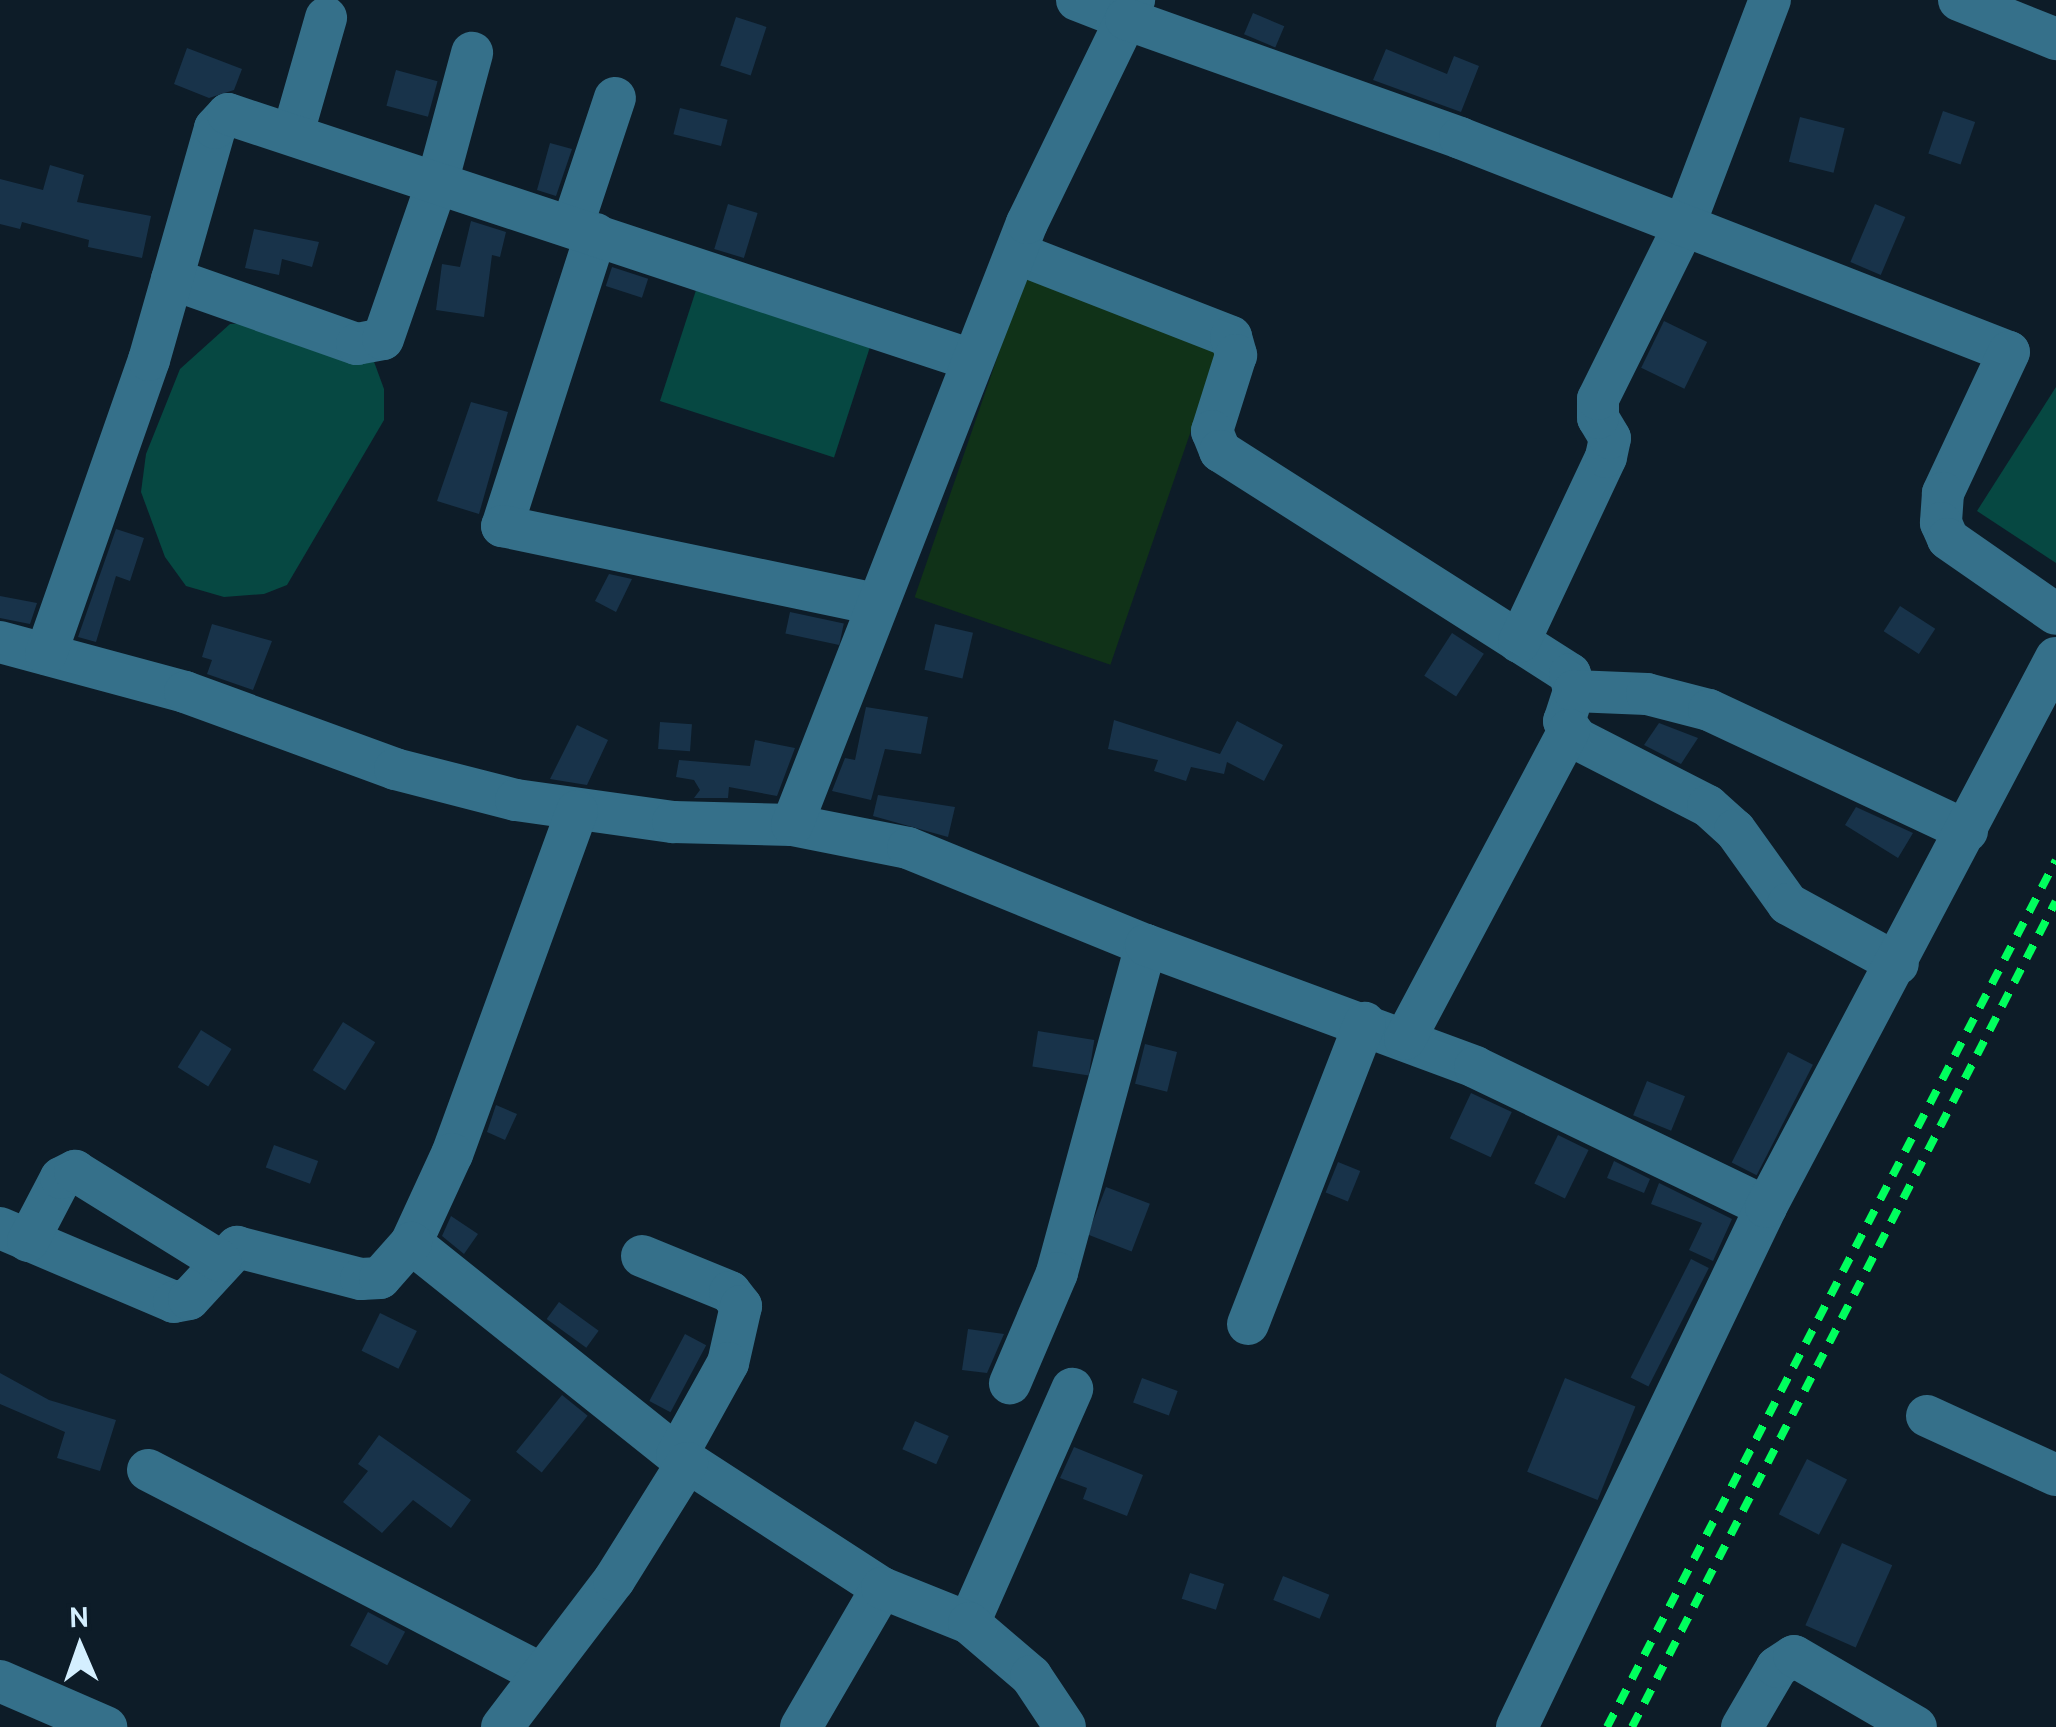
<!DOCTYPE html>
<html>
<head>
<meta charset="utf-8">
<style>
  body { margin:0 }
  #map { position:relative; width:2056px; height:1727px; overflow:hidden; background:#0d1c28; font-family:Cabin,sans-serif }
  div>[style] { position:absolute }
  .green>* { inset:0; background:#103218; transform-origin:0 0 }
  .water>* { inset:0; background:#064842; transform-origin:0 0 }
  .building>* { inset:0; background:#18334a; transform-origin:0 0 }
  .minor>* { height:42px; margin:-21px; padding:0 21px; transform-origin:21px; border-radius:21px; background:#35708a }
  .rail>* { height:8px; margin-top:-4px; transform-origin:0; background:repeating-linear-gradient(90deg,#00ff5d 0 15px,transparent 0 27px) }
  span { translate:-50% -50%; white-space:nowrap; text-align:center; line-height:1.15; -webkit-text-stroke:9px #0d1c28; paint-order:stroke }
  .north { position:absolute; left:30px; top:1597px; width:100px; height:100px; -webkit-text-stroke:8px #0d1c28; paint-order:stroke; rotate:358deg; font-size:28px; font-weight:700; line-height:40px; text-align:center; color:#d4efff }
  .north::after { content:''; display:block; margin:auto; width:35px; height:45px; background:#d4efff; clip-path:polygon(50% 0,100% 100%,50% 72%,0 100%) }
</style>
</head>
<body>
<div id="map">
  <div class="green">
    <div style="left:1026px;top:274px;width:207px;height:342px;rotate:19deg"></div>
  </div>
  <div class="water">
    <div style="left:698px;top:284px;width:183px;height:123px;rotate:18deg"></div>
    <div style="clip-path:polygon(250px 323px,373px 359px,384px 389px,384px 420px,287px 585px,264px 594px,224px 597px,186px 586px,165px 557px,141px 492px,146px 454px,180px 369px,230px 324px)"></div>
    <div style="clip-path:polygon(2056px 387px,2056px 563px,1977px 511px)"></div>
  </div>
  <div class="building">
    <div style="left:1253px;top:13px;width:34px;height:23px;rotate:23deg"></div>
    <div style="left:736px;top:17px;width:32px;height:51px;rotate:18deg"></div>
    <div style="clip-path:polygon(187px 48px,242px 69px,234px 90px,209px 98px,174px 84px)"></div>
    <div style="clip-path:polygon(1386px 49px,1447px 74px,1454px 56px,1479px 66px,1461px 112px,1373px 80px)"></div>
    <div style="left:396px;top:70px;width:43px;height:37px;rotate:15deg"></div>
    <div style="left:680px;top:108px;width:49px;height:27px;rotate:14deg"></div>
    <div style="left:1943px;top:111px;width:34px;height:45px;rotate:19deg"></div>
    <div style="left:1800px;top:117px;width:46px;height:46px;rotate:14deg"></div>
    <div style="clip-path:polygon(550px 143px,572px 149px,556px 196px,537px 190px)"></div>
    <div style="clip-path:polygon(50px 165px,84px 175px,77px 202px,151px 216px,142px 258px,88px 247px,89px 240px,22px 222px,20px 229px,0 224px,0 179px,43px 190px)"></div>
    <div style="left:728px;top:204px;width:31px;height:47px;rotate:17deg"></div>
    <div style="left:1875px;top:204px;width:33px;height:63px;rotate:23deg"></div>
    <div style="clip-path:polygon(471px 221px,506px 232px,500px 257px,492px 255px,484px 317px,436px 310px,442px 264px,460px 267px)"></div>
    <div style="clip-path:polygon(254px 229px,319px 242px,312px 267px,282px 259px,279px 275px,245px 268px)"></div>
    <div style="left:612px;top:267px;width:38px;height:20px;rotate:18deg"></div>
    <div style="left:1664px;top:321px;width:48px;height:52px;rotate:26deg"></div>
    <div style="clip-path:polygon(471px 402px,508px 412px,479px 514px,437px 501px)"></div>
    <div style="clip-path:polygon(116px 529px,144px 538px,130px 581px,116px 576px,96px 642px,78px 637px)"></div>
    <div style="clip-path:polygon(609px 574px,632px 579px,616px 612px,595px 601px)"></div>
    <div style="clip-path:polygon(0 596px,37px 603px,30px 624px,0 618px)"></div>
    <div style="left:1900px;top:606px;width:42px;height:30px;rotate:33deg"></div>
    <div style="left:790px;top:612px;width:55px;height:22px;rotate:12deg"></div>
    <div style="clip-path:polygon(212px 624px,272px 641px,253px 690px,207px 674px,212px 660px,202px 657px)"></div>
    <div style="left:935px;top:624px;width:39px;height:47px;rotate:13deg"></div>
    <div style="left:1452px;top:633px;width:38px;height:51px;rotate:33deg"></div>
    <div style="clip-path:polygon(866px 707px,928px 717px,921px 754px,885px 749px,871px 800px,832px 791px,845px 758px,855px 760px)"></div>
    <div style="clip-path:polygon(1114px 720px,1220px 754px,1237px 721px,1283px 745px,1264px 781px,1227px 762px,1224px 774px,1191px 767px,1186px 781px,1154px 771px,1158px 760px,1108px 749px)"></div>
    <div style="left:660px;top:722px;width:32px;height:27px;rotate:4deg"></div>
    <div style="clip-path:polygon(1659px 723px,1698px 738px,1681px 764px,1644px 745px)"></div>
    <div style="clip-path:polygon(577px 725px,608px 740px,587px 785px,550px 779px)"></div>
    <div style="clip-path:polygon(755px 740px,795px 748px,777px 796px,729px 787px,728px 798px,694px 798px,700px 790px,694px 780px,676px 777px,679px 760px,750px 766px)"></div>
    <div style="clip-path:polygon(878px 795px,955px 807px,948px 837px,873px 816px)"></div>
    <div style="clip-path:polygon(1856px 807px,1913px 833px,1898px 858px,1845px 825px)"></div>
    <div style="left:343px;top:1022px;width:38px;height:57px;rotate:32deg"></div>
    <div style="left:201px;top:1030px;width:36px;height:44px;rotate:32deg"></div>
    <div style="left:1038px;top:1031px;width:57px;height:36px;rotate:9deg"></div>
    <div style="left:1145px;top:1044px;width:33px;height:41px;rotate:14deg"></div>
    <div style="left:1788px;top:1052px;width:28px;height:124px;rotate:27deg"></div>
    <div style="left:1647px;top:1081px;width:41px;height:37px;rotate:22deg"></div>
    <div style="left:1471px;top:1093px;width:45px;height:50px;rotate:25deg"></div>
    <div style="clip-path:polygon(496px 1105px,517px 1114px,505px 1140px,487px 1132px)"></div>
    <div style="left:1558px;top:1135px;width:34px;height:54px;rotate:26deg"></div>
    <div style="left:274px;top:1145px;width:47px;height:24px;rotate:20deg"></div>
    <div style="clip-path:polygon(1614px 1161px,1650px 1179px,1644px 1193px,1607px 1178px)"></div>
    <div style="left:1338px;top:1162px;width:24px;height:33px;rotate:22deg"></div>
    <div style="clip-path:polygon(1659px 1183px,1732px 1219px,1713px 1261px,1689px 1250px,1702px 1223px,1651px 1204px)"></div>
    <div style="left:1106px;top:1187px;width:47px;height:51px;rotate:21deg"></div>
    <div style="clip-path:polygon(451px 1216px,478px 1234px,464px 1254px,442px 1236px)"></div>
    <div style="left:1691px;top:1259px;width:20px;height:133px;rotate:27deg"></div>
    <div style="left:559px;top:1302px;width:49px;height:21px;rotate:36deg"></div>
    <div style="left:380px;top:1313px;width:41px;height:42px;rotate:26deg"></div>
    <div style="clip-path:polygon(968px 1329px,1004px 1334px,987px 1373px,962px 1370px)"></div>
    <div style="left:685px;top:1334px;width:24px;height:76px;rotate:28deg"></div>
    <div style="clip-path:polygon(0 1373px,49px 1400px,116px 1420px,100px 1471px,57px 1458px,65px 1432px,0 1404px)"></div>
    <div style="left:1142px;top:1378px;width:38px;height:26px;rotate:20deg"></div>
    <div style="left:1565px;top:1378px;width:76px;height:101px;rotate:22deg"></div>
    <div style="left:562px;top:1395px;width:33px;height:73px;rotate:39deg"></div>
    <div style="left:915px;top:1421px;width:37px;height:31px;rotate:24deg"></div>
    <div style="clip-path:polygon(379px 1435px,471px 1500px,451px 1528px,413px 1500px,382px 1533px,343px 1502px,368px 1471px,358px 1464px)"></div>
    <div style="clip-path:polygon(1074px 1447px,1143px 1475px,1127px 1516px,1083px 1499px,1087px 1488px,1060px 1478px)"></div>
    <div style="left:1807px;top:1459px;width:45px;height:62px;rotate:27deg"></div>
    <div style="left:1842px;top:1543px;width:55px;height:90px;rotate:24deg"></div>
    <div style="left:1190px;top:1573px;width:36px;height:27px;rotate:18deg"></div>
    <div style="left:1283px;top:1576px;width:50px;height:26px;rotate:22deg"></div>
    <div style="left:368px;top:1612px;width:42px;height:38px;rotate:28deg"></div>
  </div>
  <div class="minor">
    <div style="left:1077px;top:0;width:53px;rotate:21.2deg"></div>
    <div style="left:1126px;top:19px;width:21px;rotate:-67deg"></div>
    <div style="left:1959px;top:0;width:105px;rotate:21.9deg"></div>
    <div style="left:293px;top:133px;width:120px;rotate:-74deg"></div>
    <div style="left:572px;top:227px;width:136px;rotate:-71.6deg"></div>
    <div style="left:596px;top:234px;width:307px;rotate:107.8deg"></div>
    <div style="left:502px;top:526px;width:382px;rotate:11.8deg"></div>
    <div style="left:1016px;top:253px;width:231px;rotate:21.3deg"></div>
    <div style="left:1231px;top:337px;width:19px;rotate:74deg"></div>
    <div style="left:1236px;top:355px;width:80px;rotate:107.5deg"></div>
    <div style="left:1212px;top:431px;width:22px;rotate:68deg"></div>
    <div style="left:1220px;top:451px;width:415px;rotate:32.5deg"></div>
    <div style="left:1570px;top:674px;width:17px;rotate:77deg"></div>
    <div style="left:1574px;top:691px;width:32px;rotate:108deg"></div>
    <div style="left:1564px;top:721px;width:22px;rotate:54deg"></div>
    <div style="left:1577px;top:739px;width:147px;rotate:27.1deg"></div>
    <div style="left:1708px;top:806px;width:36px;rotate:42deg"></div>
    <div style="left:1735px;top:830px;width:91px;rotate:54.4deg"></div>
    <div style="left:1788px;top:904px;width:125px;rotate:28.6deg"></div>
    <div style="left:172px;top:279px;width:196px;rotate:19.4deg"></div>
    <div style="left:357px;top:344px;width:26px;rotate:-11deg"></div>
    <div style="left:383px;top:339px;width:165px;rotate:-70.9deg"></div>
    <div style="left:437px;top:183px;width:135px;rotate:-74.9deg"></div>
    <div style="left:0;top:642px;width:192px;rotate:15.1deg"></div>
    <div style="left:185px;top:692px;width:224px;rotate:20.1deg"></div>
    <div style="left:395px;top:769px;width:125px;rotate:14.4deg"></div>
    <div style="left:516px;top:800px;width:159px;rotate:8deg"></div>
    <div style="left:673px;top:822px;width:119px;rotate:1.4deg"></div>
    <div style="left:792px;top:825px;width:118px;rotate:11.2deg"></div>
    <div style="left:908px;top:848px;width:257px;rotate:22.2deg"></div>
    <div style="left:1146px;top:945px;width:340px;rotate:105.2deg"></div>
    <div style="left:1057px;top:1273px;width:120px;rotate:113.1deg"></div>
    <div style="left:1519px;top:642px;width:204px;rotate:-64.8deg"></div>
    <div style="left:1606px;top:457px;width:19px;rotate:-78deg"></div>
    <div style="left:1610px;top:438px;width:23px;rotate:-121deg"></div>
    <div style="left:1598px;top:418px;width:19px;rotate:-90deg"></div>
    <div style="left:1598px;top:399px;width:193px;rotate:-63.6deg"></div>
    <div style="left:1684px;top:226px;width:242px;rotate:-69.2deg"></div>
    <div style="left:46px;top:654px;width:312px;rotate:-70.7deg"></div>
    <div style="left:149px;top:360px;width:241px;rotate:-74.1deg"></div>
    <div style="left:215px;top:128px;width:19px;rotate:-47deg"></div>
    <div style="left:228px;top:114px;width:784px;rotate:18.3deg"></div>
    <div style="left:1574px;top:691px;width:73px;rotate:2.4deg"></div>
    <div style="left:1647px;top:694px;width:64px;rotate:14.5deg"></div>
    <div style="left:1709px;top:710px;width:285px;rotate:25.1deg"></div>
    <div style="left:577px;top:811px;width:365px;rotate:110deg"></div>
    <div style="left:452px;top:1154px;width:98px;rotate:114.7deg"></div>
    <div style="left:411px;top:1243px;width:340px;rotate:38.6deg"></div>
    <div style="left:677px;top:1455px;width:244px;rotate:33deg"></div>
    <div style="left:792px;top:825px;width:646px;rotate:-68.68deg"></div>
    <div style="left:1027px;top:223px;width:227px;rotate:-64.1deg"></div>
    <div style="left:1126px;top:19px;width:355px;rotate:19.6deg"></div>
    <div style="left:1460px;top:138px;width:589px;rotate:21.3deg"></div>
    <div style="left:2009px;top:352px;width:156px;rotate:115.1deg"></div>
    <div style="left:1943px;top:493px;width:30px;rotate:94deg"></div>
    <div style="left:1941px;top:523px;width:17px;rotate:66deg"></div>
    <div style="left:1948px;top:539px;width:131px;rotate:34.8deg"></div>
    <div style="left:1146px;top:945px;width:351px;rotate:20.3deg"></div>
    <div style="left:1475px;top:1067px;width:323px;rotate:25.7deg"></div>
    <div style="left:1405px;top:1039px;width:350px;rotate:-62deg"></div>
    <div style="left:0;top:1228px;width:189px;rotate:23deg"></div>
    <div style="left:174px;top:1302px;width:15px;rotate:-11deg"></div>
    <div style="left:189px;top:1299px;width:71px;rotate:-47.3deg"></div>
    <div style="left:237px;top:1247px;width:128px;rotate:14.5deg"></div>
    <div style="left:361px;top:1279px;width:19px;rotate:-3deg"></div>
    <div style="left:380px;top:1278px;width:47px;rotate:-48.5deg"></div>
    <div style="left:28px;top:1241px;width:71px;rotate:-62.4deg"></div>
    <div style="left:61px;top:1178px;width:16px;rotate:-27deg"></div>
    <div style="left:75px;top:1171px;width:171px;rotate:31.8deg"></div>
    <div style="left:642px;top:1256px;width:95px;rotate:22.2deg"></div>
    <div style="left:730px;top:1292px;width:18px;rotate:52deg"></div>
    <div style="left:741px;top:1306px;width:58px;rotate:102.8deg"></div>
    <div style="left:728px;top:1363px;width:105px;rotate:119deg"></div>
    <div style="left:1248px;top:1324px;width:323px;rotate:-68.8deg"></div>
    <div style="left:1927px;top:1416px;width:142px;rotate:24.6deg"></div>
    <div style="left:148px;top:1470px;width:441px;rotate:27.4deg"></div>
    <div style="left:969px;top:1623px;width:256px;rotate:-66.2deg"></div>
    <div style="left:0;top:1681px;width:116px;rotate:23.5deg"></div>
    <div style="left:502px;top:1727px;width:185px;rotate:-52.7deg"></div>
    <div style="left:614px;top:1580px;width:138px;rotate:-58deg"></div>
    <div style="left:801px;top:1727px;width:161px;rotate:-59.8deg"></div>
    <div style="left:882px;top:1588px;width:94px;rotate:21.9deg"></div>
    <div style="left:969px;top:1623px;width:82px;rotate:40.5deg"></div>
    <div style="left:1031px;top:1676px;width:61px;rotate:56.3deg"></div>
    <div style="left:1517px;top:1727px;width:577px;rotate:-64.41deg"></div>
    <div style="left:1766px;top:1207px;width:621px;rotate:-62.16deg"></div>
    <div style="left:1742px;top:1727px;width:69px;rotate:-59.7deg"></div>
    <div style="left:1777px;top:1667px;width:20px;rotate:-33deg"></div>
    <div style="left:1794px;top:1656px;width:141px;rotate:30.2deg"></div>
  </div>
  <div class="rail">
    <div style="left:1607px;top:1727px;width:976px;rotate:-62.62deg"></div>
    <div style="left:1632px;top:1727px;width:928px;rotate:-62.83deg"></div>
  </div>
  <div class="north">N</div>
</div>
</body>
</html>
